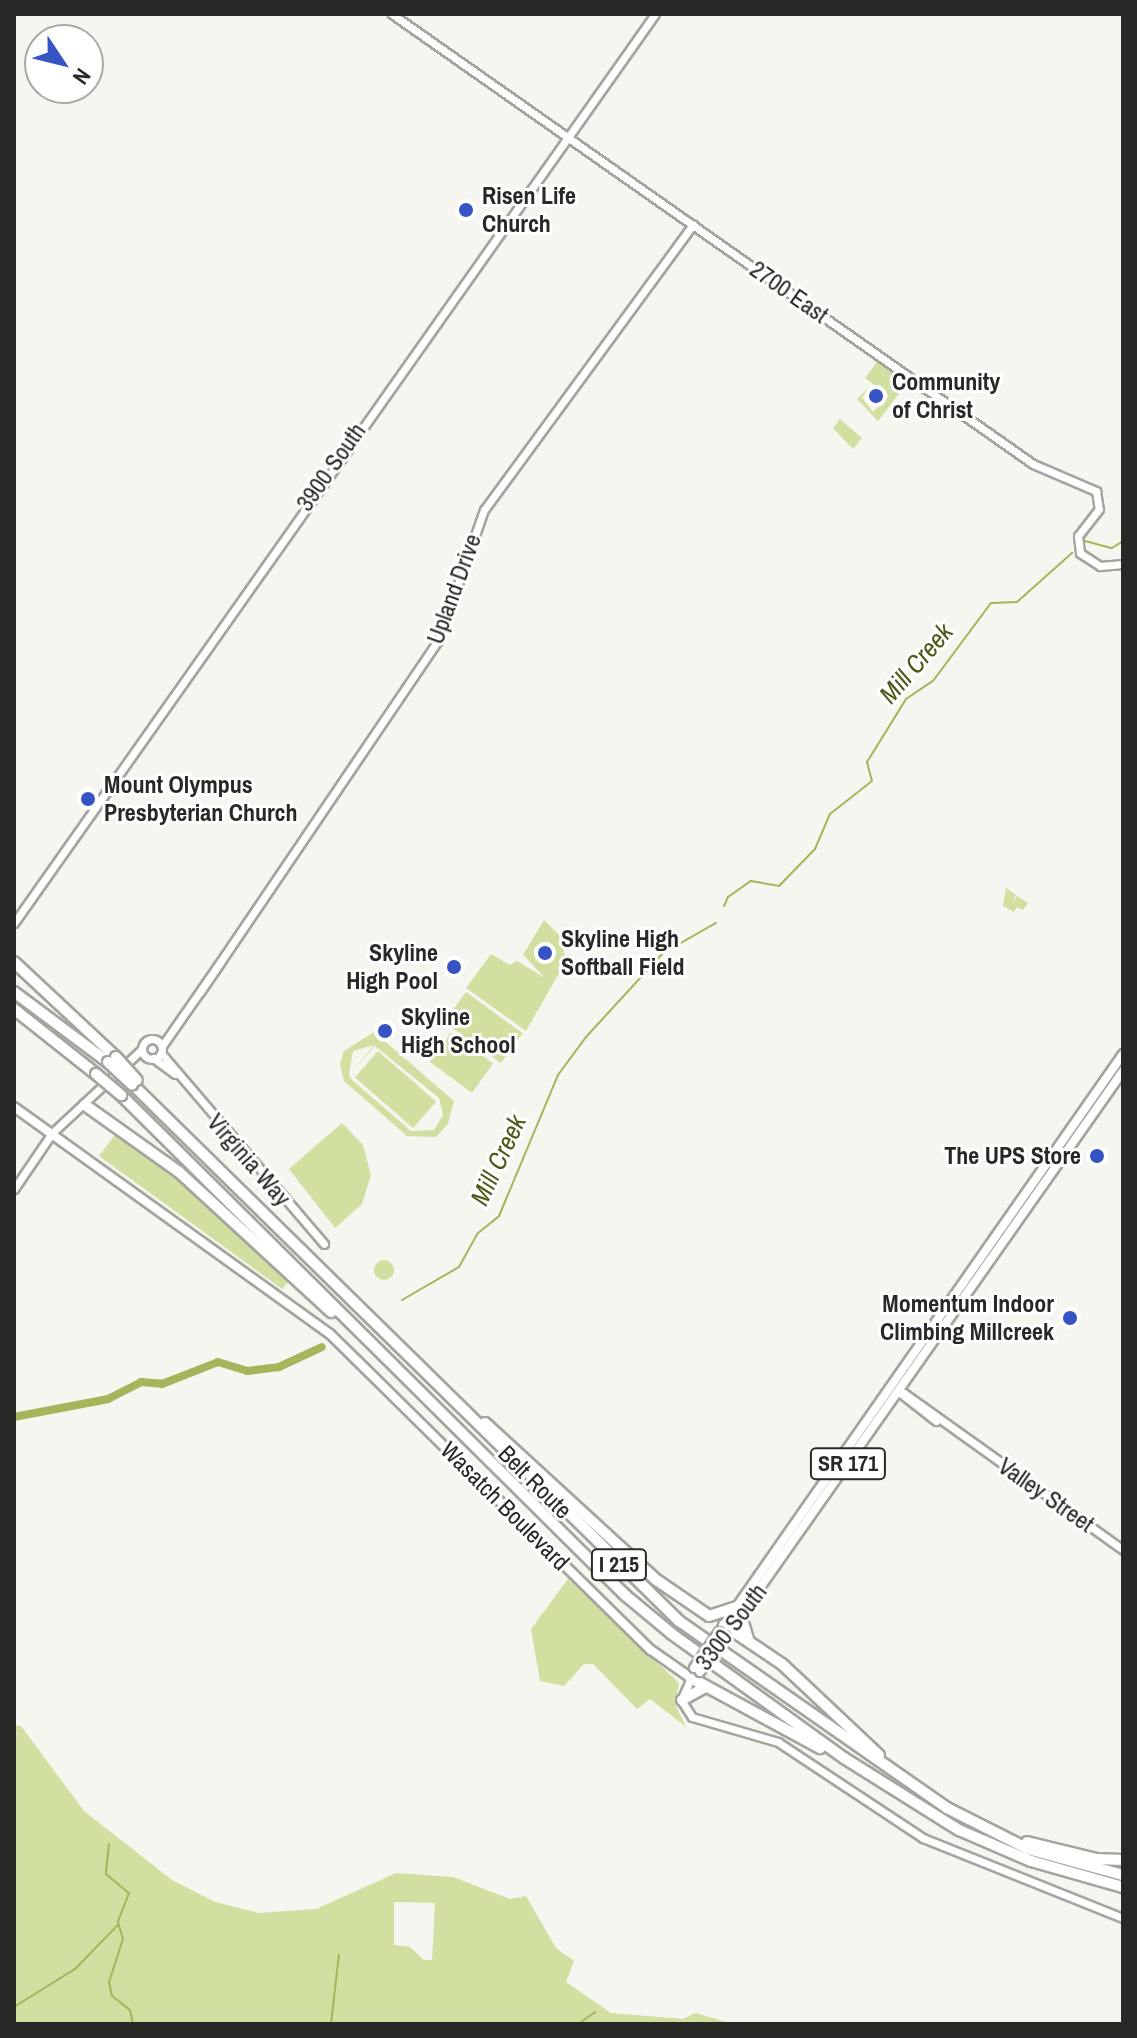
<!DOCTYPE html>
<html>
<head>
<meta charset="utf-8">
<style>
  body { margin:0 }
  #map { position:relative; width:1137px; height:2038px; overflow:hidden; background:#f5f6ef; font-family:"Archivo Narrow",sans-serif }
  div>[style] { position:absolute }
  .green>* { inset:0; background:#d1dfa1; transform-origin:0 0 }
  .round { border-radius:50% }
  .stream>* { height:2px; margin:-1px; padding:0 1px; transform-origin:1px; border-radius:1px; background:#a5b55b }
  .river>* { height:8px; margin:-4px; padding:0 4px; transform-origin:4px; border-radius:4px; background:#a5b55b }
  .roads { filter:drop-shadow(2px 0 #a3a59e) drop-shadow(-2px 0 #a3a59e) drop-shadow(0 2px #a3a59e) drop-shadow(0 -2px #a3a59e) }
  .secondary>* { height:7px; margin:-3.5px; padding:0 3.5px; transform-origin:3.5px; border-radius:3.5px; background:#fff }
  .secondary>.ring { margin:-3.5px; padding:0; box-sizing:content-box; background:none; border:7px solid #fff; border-radius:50% }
  .primary>* { height:8px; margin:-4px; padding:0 4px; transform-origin:4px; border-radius:4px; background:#fff }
  .highway>* { height:10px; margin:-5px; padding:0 5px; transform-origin:5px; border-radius:5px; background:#fff }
  .bridges { filter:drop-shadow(2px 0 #a3a59e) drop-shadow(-2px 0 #a3a59e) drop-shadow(0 2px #a3a59e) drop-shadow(0 -2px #a3a59e) }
  .primary-bridge>* { height:8px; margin:-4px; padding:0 4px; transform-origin:4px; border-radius:4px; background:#fff }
  .highway-bridge>* { height:10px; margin:-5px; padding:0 5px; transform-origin:5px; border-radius:5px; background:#fff }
  .dots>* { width:22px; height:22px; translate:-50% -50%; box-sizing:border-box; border:4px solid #fff; border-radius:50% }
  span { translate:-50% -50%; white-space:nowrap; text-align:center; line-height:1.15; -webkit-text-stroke:6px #fff; paint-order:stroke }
  .shield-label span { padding:2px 6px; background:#fff; border:2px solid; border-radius:6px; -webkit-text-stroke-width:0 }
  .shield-label { font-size:22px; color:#282826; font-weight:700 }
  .poi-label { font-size:24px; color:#282826; font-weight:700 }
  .left { translate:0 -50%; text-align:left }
  .right { translate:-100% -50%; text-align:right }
  .street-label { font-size:24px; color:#282826 }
  .water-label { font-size:26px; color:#4f5a19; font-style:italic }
  .frame { position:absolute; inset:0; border:16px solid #282826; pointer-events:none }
  .north { position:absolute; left:24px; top:24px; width:80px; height:80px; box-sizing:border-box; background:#fff; border:2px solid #a9a9a8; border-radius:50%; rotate:125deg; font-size:22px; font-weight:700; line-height:32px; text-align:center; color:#282826 }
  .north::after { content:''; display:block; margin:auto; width:28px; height:36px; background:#3654c5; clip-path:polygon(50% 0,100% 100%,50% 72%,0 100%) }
</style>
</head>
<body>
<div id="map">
  <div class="green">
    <div style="clip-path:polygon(877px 362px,907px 383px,878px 421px,857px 399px,870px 386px,862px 398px,873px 412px,889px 396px,865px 378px)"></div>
    <div style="clip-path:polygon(840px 419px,862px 438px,853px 449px,833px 428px)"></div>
    <div style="clip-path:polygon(1006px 888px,1016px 895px,1012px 904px,1017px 896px,1028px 903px,1023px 910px,1017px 907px,1014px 912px,1003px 906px)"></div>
    <div style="clip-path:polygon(544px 920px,561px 937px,566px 961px,526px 1031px,466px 988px,491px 954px,510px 965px,517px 961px,545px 978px,523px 955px)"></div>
    <div style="left:466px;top:992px;width:70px;height:37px;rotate:36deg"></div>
    <div style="clip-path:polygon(evenodd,374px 1032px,454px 1101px,448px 1124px,436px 1137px,407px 1136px,344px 1081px,340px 1064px,344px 1051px,374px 1032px,374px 1045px,350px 1074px,349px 1074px,353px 1051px,374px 1045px,374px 1032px,375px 1046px,439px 1098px,443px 1115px,434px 1130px,411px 1131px,352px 1080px,349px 1075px,375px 1046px)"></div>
    <div style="left:451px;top:1033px;width:52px;height:36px;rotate:36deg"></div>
    <div style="left:378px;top:1051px;width:77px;height:35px;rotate:41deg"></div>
    <div style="clip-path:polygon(342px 1123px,363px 1145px,371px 1175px,362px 1204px,335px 1228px,289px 1169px)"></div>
    <div style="clip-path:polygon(117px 1132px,177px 1174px,291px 1279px,282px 1289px,99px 1156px)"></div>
    <div class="round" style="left:374px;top:1260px;width:20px;height:20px"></div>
    <div style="clip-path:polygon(568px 1579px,679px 1683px,675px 1704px,686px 1727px,650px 1699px,637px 1709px,593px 1664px,584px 1664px,564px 1686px,540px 1681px,531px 1629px)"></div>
    <div style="clip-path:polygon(evenodd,14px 1725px,21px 1726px,84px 1811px,172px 1880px,215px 1902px,259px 1913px,316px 1909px,396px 1873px,453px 1877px,510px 1899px,526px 1896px,556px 1948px,574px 1961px,566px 1982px,611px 2013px,683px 2019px,695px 2013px,734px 2024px,14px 2024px,14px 1725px,394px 1902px,435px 1903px,432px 1960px,424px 1960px,410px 1947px,394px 1945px,394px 1902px)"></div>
  </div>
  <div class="stream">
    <div style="left:1085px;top:541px;width:28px;rotate:15deg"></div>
    <div style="left:1112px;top:548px;width:13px;rotate:-32deg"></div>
    <div style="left:724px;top:906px;width:10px;rotate:-66deg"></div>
    <div style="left:728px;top:897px;width:28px;rotate:-35deg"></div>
    <div style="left:751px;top:881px;width:28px;rotate:10deg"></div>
    <div style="left:779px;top:886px;width:52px;rotate:-45.8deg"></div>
    <div style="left:815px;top:849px;width:38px;rotate:-67deg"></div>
    <div style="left:830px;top:814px;width:53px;rotate:-38.2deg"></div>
    <div style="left:872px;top:781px;width:20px;rotate:-105deg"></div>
    <div style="left:867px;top:762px;width:74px;rotate:-58.2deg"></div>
    <div style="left:906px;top:699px;width:32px;rotate:-34deg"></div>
    <div style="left:933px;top:681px;width:97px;rotate:-53.4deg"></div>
    <div style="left:991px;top:603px;width:26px;rotate:-2deg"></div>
    <div style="left:1017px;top:602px;width:74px;rotate:-41.7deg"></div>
    <div style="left:402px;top:1300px;width:66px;rotate:-30.1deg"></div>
    <div style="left:459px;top:1267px;width:38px;rotate:-61deg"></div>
    <div style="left:477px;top:1234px;width:28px;rotate:-39deg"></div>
    <div style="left:499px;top:1216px;width:153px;rotate:-67.3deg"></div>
    <div style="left:558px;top:1075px;width:47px;rotate:-53.6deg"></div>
    <div style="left:586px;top:1037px;width:114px;rotate:-47.5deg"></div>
    <div style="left:663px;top:953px;width:61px;rotate:-29.5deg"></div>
    <div style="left:109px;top:1844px;width:30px;rotate:96deg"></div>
    <div style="left:106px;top:1874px;width:30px;rotate:40deg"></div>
    <div style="left:129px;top:1893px;width:31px;rotate:111deg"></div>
    <div style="left:118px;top:1922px;width:18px;rotate:74deg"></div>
    <div style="left:123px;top:1939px;width:45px;rotate:108deg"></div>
    <div style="left:109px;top:1982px;width:14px;rotate:78deg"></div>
    <div style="left:112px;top:1996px;width:23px;rotate:38deg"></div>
    <div style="left:130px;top:2010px;width:14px;rotate:78deg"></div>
    <div style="left:14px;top:2007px;width:72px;rotate:-31.9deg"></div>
    <div style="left:75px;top:1969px;width:62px;rotate:-45.7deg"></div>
    <div style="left:331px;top:2024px;width:70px;rotate:-83.5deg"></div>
    <div style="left:578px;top:2024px;width:21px;rotate:-35deg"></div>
  </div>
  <div class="river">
    <div style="left:14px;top:1417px;width:96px;rotate:-10.8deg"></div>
    <div style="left:108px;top:1399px;width:37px;rotate:-27deg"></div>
    <div style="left:141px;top:1382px;width:21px;rotate:5deg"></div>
    <div style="left:162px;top:1384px;width:60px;rotate:-21.4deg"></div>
    <div style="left:218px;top:1362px;width:30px;rotate:17deg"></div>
    <div style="left:247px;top:1371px;width:32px;rotate:-7deg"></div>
    <div style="left:279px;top:1367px;width:47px;rotate:-24.9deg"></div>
  </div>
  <div class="roads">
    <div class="secondary">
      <div style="left:392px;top:14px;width:783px;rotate:35.07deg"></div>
      <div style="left:1033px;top:464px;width:69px;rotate:23.2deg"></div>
      <div style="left:1096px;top:491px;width:18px;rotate:81deg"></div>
      <div style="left:1099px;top:509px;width:34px;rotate:128deg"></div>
      <div style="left:1078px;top:536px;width:17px;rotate:83deg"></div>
      <div style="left:1080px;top:553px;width:24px;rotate:33deg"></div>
      <div style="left:1100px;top:566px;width:23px;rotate:-5deg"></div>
      <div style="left:14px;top:923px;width:1112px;rotate:-54.81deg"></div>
      <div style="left:200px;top:992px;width:424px;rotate:-55.9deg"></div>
      <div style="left:438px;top:641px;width:139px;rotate:-70.7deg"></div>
      <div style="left:484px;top:510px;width:354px;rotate:-53.8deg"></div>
      <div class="ring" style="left:142px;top:1039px;width:13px;height:13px"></div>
      <div style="left:162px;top:1046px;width:103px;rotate:-55.2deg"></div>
      <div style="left:161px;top:1053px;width:251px;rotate:49.5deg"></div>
      <div style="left:153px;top:1058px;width:27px;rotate:36deg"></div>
      <div style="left:14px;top:1189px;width:68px;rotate:-55.8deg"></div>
      <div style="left:52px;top:1133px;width:123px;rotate:-43deg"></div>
      <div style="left:896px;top:1392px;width:8px;rotate:7deg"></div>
      <div style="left:904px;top:1393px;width:269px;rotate:35.6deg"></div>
      <div style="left:899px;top:1392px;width:47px;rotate:38.1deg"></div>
      <div style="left:691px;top:1678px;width:24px;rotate:114deg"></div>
      <div style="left:681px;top:1700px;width:20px;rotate:57deg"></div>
      <div style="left:692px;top:1717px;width:90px;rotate:16.2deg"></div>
      <div style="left:778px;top:1742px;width:174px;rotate:33.5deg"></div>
      <div style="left:923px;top:1838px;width:215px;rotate:21.8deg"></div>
    </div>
    <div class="primary">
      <div style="left:14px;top:1107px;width:389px;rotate:35.7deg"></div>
      <div style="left:330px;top:1334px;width:450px;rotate:44.6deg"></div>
      <div style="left:651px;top:1650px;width:49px;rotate:35deg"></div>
      <div style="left:722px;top:1628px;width:700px;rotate:-55.06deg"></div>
      <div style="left:728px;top:1633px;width:687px;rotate:-54.9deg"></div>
    </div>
    <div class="highway">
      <div style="left:14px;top:962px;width:139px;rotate:43deg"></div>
      <div style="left:14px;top:992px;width:117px;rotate:36.7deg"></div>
      <div style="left:14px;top:1009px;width:105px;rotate:38.4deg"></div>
      <div style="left:132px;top:1084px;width:767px;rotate:44.47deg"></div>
      <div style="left:679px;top:1621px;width:327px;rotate:34.9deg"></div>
      <div style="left:947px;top:1808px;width:91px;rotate:26.8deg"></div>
      <div style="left:1028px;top:1849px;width:98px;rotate:15.3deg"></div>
      <div style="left:121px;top:1095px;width:710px;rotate:44.77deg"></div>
      <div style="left:625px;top:1595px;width:61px;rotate:39.7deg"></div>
      <div style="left:672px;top:1634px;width:212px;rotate:35.8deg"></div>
      <div style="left:844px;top:1758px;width:136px;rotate:32.1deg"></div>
      <div style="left:959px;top:1830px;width:78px;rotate:23.3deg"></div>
      <div style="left:1031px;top:1861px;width:96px;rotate:15.8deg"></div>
      <div style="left:85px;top:1105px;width:115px;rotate:35.5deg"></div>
      <div style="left:179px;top:1172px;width:207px;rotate:42.6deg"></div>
      <div style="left:485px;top:1423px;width:231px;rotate:42.5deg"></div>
      <div style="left:655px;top:1579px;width:65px;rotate:34.4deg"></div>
      <div style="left:709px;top:1616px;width:29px;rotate:-18deg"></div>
      <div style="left:741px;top:1616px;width:24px;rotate:73deg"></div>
      <div style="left:724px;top:1625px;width:70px;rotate:33.9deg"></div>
      <div style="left:782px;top:1664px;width:133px;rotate:43.2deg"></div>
      <div style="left:691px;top:1678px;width:147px;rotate:28.5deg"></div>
      <div style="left:682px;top:1700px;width:26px;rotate:-29deg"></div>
      <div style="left:1027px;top:1842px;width:71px;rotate:13.8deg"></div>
      <div style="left:1096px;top:1859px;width:27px;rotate:2deg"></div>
    </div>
  </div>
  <div class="bridges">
    <div class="primary-bridge">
      <div style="left:694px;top:1668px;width:44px;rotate:-55.2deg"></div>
      <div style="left:700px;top:1672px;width:44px;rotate:-55.2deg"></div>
    </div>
    <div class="highway-bridge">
      <div style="left:116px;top:1057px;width:31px;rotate:48deg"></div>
      <div style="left:108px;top:1062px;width:33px;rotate:43deg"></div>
      <div style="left:96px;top:1074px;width:33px;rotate:40deg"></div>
    </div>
  </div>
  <div class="dots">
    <div style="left:466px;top:210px;background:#3654c5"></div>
    <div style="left:876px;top:396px;background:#3654c5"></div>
    <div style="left:88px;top:799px;background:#3654c5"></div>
    <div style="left:545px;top:953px;background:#3654c5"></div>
    <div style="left:454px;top:967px;background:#3654c5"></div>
    <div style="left:385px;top:1031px;background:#3654c5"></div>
    <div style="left:1097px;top:1156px;background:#3654c5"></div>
    <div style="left:1070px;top:1318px;background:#3654c5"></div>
  </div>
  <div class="shield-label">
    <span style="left:848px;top:1464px">SR 171</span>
    <span style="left:619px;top:1565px">I 215</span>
  </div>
  <div class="poi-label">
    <span class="left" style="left:482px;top:210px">Risen Life<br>Church</span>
    <span class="left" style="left:892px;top:396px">Community<br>of Christ</span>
    <span class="left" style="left:104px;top:799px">Mount Olympus<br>Presbyterian Church</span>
    <span class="left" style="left:561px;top:953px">Skyline High<br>Softball Field</span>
    <span class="right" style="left:438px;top:967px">Skyline<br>High Pool</span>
    <span class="left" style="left:401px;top:1031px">Skyline<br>High School</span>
    <span class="right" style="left:1081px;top:1156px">The UPS Store</span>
    <span class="right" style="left:1054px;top:1318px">Momentum Indoor<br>Climbing Millcreek</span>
  </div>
  <div class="street-label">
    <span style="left:789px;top:292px;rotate:35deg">2700 East</span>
    <span style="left:331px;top:467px;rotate:-55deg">3900 South</span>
    <span style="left:454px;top:589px;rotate:-70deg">Upland Drive</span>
    <span style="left:249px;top:1160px;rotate:49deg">Virginia Way</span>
    <span style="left:535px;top:1482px;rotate:45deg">Belt Route</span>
    <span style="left:1046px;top:1495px;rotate:35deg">Valley Street</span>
    <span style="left:505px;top:1506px;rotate:45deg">Wasatch Boulevard</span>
    <span style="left:731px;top:1627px;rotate:-53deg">3300 South</span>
  </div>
  <div class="water-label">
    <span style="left:916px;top:663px;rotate:-49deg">Mill Creek</span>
    <span style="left:498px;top:1160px;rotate:-65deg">Mill Creek</span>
  </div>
  <div class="frame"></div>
  <div class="north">N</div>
</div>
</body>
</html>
